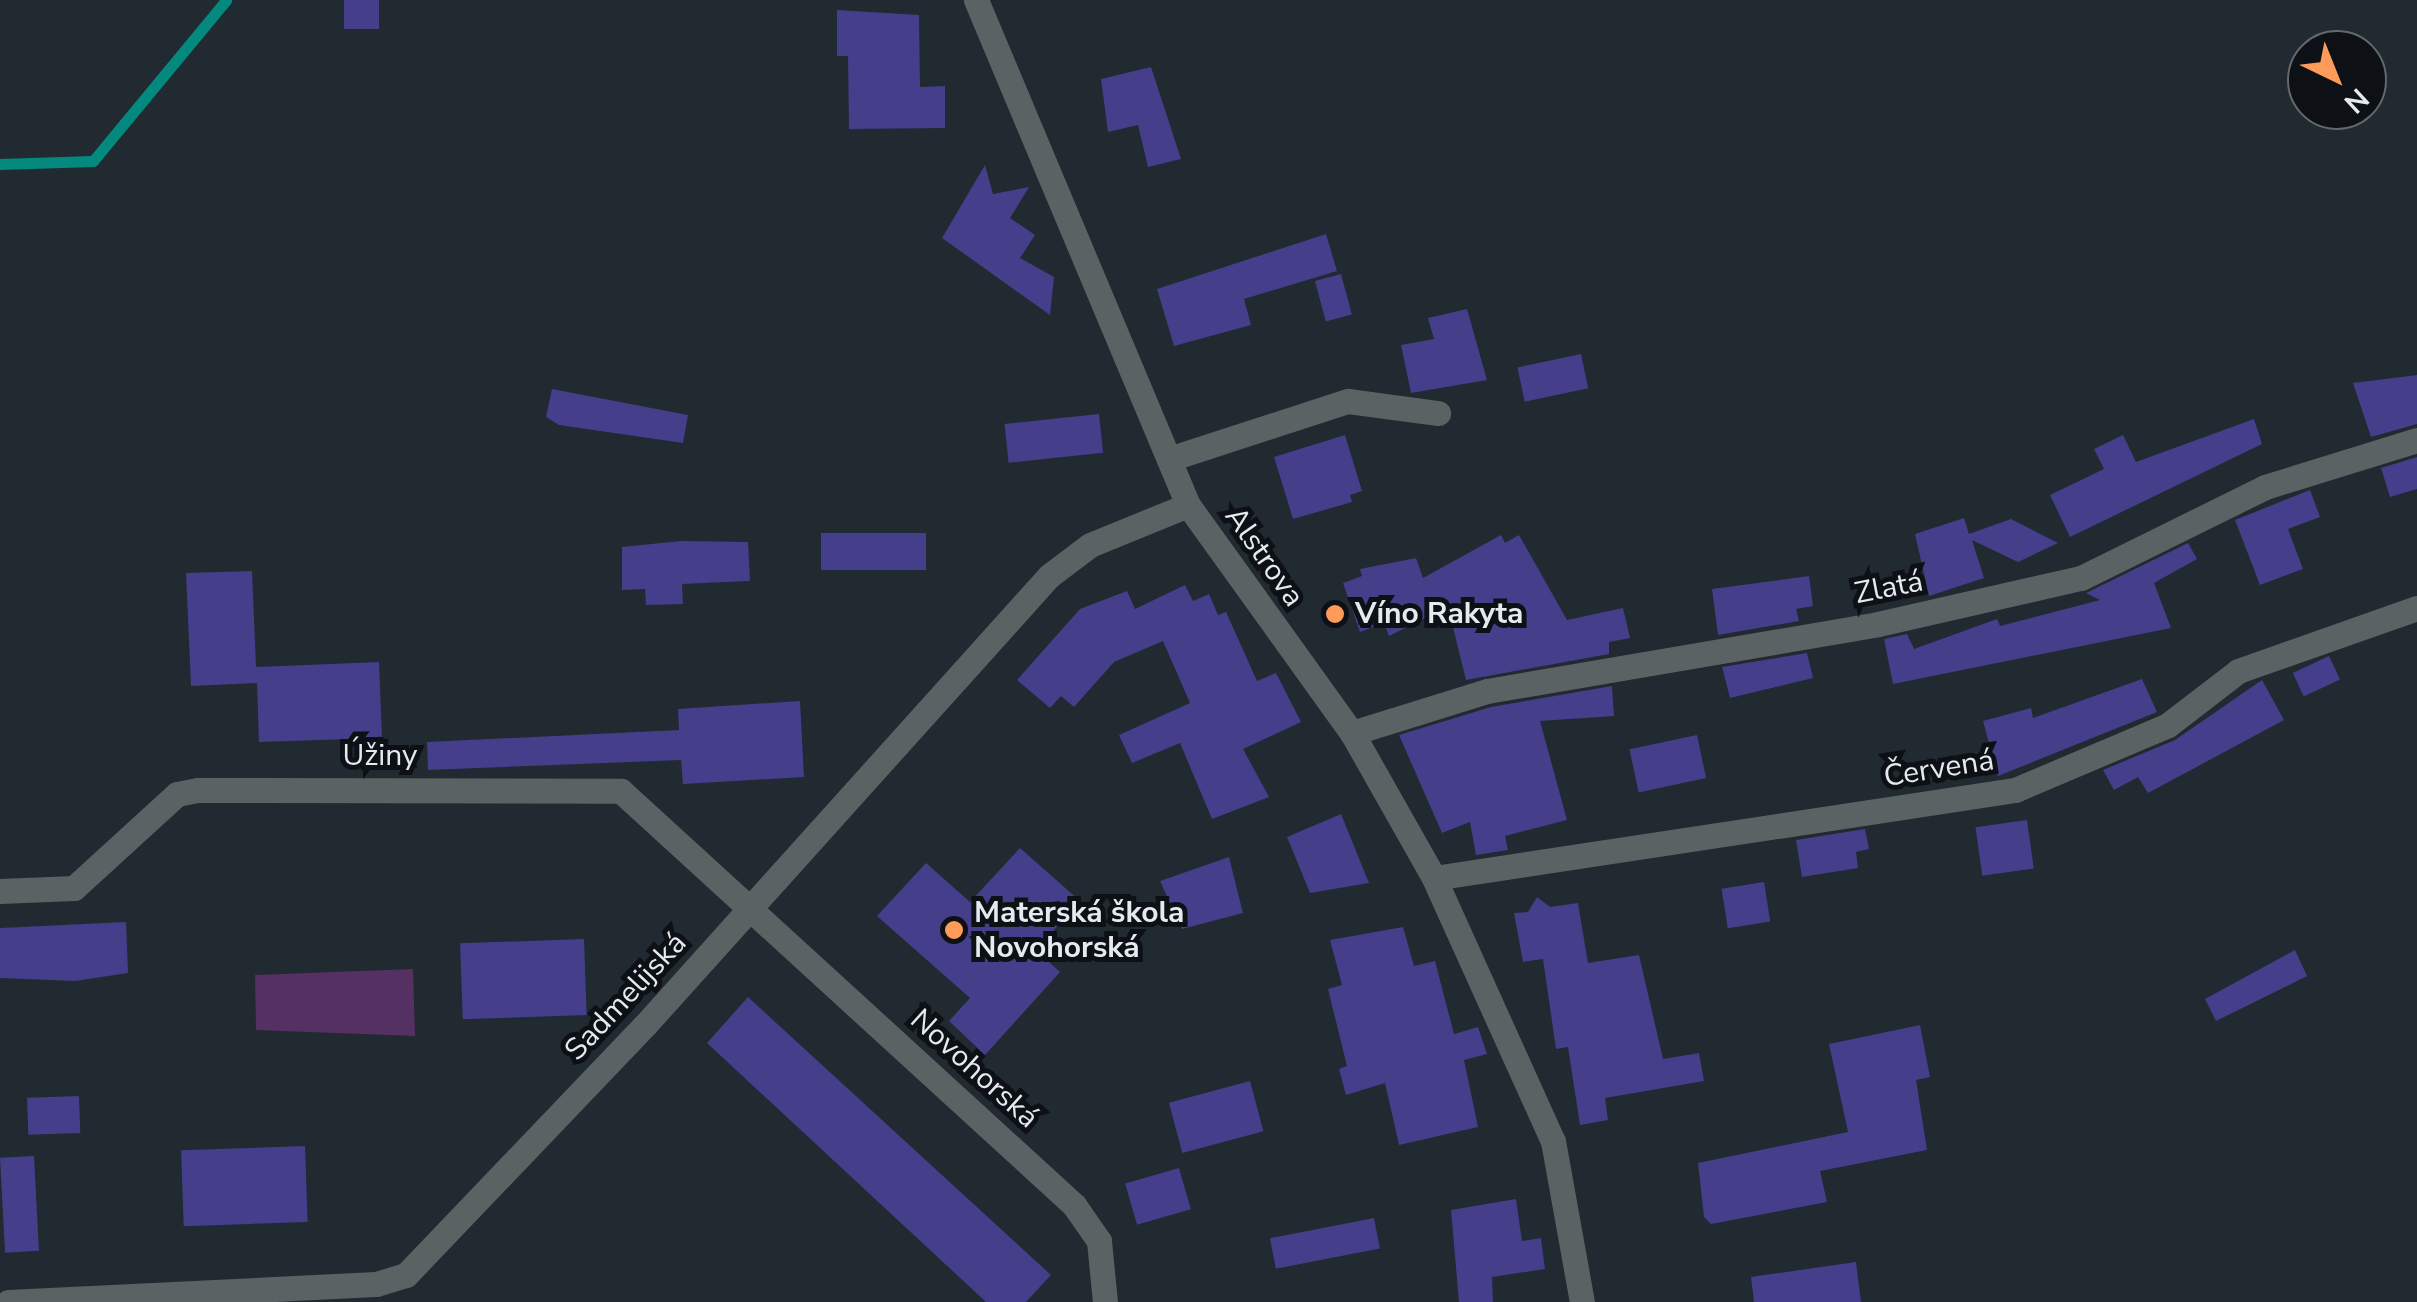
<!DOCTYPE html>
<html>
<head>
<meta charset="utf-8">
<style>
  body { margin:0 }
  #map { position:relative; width:2417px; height:1302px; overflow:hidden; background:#212931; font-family:"Nunito Sans",sans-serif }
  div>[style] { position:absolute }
  .green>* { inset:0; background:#543063 }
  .stream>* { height:11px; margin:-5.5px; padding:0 5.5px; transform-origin:5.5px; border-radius:5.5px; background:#03897e }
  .building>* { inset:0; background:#443e8b; transform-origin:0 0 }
  .minor>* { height:25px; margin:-12.5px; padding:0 12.5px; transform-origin:12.5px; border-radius:12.5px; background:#5b6264 }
  .dots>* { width:28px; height:28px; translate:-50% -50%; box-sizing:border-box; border:5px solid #0d1115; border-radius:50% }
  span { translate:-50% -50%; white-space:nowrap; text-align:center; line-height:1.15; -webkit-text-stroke:10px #0d1115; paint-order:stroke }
  .street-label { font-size:30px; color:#e4eaf0 }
  .poi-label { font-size:30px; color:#e4eaf0; font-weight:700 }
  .left { translate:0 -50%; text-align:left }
  .north { position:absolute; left:2287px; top:30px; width:100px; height:100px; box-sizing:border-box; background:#0d1115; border:2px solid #63686d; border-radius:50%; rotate:137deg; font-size:28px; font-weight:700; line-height:40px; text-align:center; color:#e4eaf0 }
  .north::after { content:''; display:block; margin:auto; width:35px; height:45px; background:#fe9b59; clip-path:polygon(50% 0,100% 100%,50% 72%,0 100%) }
</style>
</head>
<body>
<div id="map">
  <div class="green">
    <div style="clip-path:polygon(413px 969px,415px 1036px,256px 1030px,255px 975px)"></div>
  </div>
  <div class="stream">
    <div style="left:0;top:164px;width:93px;rotate:-1.8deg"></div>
    <div style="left:93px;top:161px;width:209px;rotate:-50.4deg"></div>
  </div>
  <div class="building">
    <div style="left:344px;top:0;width:35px;height:29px"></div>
    <div style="clip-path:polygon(837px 10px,919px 15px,920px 87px,945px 86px,945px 128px,849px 129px,848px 56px,837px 56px)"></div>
    <div style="clip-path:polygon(1151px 67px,1181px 159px,1148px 167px,1138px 125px,1108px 132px,1101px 79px)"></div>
    <div style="clip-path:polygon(985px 165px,993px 194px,1029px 187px,1010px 218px,1035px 235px,1020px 258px,1054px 277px,1050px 315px,942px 238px)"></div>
    <div style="clip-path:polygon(1326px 234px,1337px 271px,1244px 299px,1251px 325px,1174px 346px,1157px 289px)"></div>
    <div style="left:1341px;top:274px;width:42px;height:27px;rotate:75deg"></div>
    <div style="clip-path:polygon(1467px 309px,1487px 380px,1411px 393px,1401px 345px,1434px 339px,1428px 318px)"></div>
    <div style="left:1581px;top:354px;width:35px;height:65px;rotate:78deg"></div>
    <div style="clip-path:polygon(2417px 375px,2417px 424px,2371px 437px,2353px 383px)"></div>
    <div style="clip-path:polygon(552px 389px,688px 415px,683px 443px,559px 425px,546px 417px)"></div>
    <div style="left:1099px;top:414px;width:39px;height:95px;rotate:84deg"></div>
    <div style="clip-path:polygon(2254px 419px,2262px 444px,2070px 537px,2050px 495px,2104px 469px,2094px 449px,2123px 435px,2136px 462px)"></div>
    <div style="clip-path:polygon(1345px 435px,1362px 491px,1350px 495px,1352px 502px,1293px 519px,1274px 457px)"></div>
    <div style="clip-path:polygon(2417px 457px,2417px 489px,2390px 497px,2381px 468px)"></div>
    <div style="clip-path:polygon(2310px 490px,2320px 517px,2288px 529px,2303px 569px,2260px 585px,2235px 520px)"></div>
    <div style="clip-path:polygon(1964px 518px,1969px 534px,2011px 519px,2058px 543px,2018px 562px,1972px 540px,1984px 578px,1929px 596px,1915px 534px)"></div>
    <div style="left:926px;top:533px;width:37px;height:105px;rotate:90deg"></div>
    <div style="clip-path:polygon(1501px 535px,1505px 543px,1519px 535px,1567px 620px,1623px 608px,1630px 638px,1609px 642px,1609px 654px,1466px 680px,1448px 607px,1389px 636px,1384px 623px,1360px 632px,1343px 583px,1362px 576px,1360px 569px,1416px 558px,1423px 578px)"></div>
    <div style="clip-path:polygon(681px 541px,748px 542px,750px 581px,682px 584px,683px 604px,646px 605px,645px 589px,622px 590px,622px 547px)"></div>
    <div style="clip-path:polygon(2188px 543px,2197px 559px,2154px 583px,2171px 628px,1893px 684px,1884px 639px,1907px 634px,1914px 649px,1997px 619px,2000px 626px,2100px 600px,2086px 593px)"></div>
    <div style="clip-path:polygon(252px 571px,256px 667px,379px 662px,382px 738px,259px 742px,257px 683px,191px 686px,186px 573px)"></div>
    <div style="clip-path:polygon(1809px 576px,1813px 606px,1796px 609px,1799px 621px,1718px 635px,1712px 589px)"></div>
    <div style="clip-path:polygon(1185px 585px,1193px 601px,1209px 594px,1218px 615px,1226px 612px,1257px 681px,1276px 673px,1301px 722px,1243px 749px,1269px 797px,1212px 819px,1180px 743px,1132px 763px,1119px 735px,1190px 703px,1163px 641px,1114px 662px,1074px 707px,1061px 696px,1050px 708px,1017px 680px,1080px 609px,1127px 591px,1135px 609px)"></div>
    <div style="clip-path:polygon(1807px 653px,1813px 678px,1730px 698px,1722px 667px)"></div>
    <div style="left:2329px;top:656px;width:26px;height:40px;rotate:65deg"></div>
    <div style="clip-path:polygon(2142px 679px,2157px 712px,1998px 776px,1983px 721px,2031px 708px,2033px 718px)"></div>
    <div style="clip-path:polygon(2262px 680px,2284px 720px,2148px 793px,2138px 777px,2114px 790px,2103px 770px,2175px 740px)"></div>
    <div style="clip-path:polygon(1612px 686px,1614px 716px,1540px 721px,1567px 820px,1505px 836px,1508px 850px,1476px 855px,1470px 822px,1442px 833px,1399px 735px,1491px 707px)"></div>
    <div style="clip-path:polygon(800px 701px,804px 777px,683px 784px,681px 760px,428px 770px,427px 742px,679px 730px,678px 709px)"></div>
    <div style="left:1697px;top:735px;width:44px;height:69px;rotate:78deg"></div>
    <div style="clip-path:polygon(1341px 814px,1369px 883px,1310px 893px,1287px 837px)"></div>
    <div style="left:2027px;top:820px;width:49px;height:52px;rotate:82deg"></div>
    <div style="clip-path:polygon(1865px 829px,1869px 849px,1856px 852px,1858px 868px,1802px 877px,1796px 840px)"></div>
    <div style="clip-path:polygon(1020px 848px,1080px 901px,1036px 950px,1060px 972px,985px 1055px,949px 1021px,970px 998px,877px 916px,926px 863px,970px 902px)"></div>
    <div style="clip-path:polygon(1229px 857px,1243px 913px,1182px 929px,1160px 881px)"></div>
    <div style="left:1764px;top:882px;width:40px;height:43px;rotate:81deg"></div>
    <div style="clip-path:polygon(1537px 897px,1550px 907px,1578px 903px,1588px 963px,1639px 955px,1663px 1059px,1699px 1053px,1704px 1081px,1605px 1098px,1608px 1120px,1580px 1125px,1568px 1047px,1556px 1049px,1543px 959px,1523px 962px,1514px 913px,1528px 912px)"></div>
    <div style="clip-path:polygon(126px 922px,128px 973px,75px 981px,0 978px,0 928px)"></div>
    <div style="clip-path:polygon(1403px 927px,1414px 966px,1435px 961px,1454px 1034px,1478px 1027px,1487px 1054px,1464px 1060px,1478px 1127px,1399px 1145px,1385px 1083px,1346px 1095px,1339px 1069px,1347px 1066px,1328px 989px,1342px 985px,1330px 940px)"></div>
    <div style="left:584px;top:939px;width:76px;height:124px;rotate:88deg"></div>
    <div style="clip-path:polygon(2295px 950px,2307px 976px,2216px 1021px,2205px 999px)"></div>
    <div style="clip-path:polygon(748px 997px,1051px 1275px,1026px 1302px,986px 1302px,707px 1043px)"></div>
    <div style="clip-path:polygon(1920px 1025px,1930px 1077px,1916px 1080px,1927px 1150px,1820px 1171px,1827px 1202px,1711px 1224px,1704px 1217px,1698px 1163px,1848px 1132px,1829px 1044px)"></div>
    <div style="left:1250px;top:1081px;width:52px;height:84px;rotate:75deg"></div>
    <div style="left:79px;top:1096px;width:37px;height:52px;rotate:88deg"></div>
    <div style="left:305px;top:1146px;width:76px;height:124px;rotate:88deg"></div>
    <div style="left:34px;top:1156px;width:95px;height:34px;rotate:87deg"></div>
    <div style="left:1179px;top:1168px;width:43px;height:56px;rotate:74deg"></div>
    <div style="clip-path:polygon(1516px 1199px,1522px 1241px,1541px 1238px,1545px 1269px,1492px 1277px,1493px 1302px,1459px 1302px,1451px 1210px)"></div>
    <div style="left:1374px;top:1218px;width:31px;height:106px;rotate:79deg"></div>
    <div style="clip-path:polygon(1856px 1262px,1861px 1302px,1754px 1302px,1751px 1277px)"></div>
  </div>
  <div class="minor">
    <div style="left:976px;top:0;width:548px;rotate:67.23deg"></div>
    <div style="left:1188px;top:505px;width:281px;rotate:54.3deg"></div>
    <div style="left:1352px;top:733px;width:167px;rotate:60.5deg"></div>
    <div style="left:1434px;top:878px;width:289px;rotate:65.7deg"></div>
    <div style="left:1553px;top:1141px;width:164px;rotate:79.8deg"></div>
    <div style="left:1169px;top:459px;width:188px;rotate:-18deg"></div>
    <div style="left:1348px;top:401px;width:91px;rotate:7.6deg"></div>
    <div style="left:1352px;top:733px;width:141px;rotate:-17.3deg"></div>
    <div style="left:1487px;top:691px;width:397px;rotate:-9.7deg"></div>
    <div style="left:1878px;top:624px;width:208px;rotate:-12.8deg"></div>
    <div style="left:2081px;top:578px;width:205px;rotate:-26.3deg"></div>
    <div style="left:2265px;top:487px;width:159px;rotate:-17.2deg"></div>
    <div style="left:1434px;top:878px;width:588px;rotate:-8.61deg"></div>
    <div style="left:2015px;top:790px;width:166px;rotate:-23deg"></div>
    <div style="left:2168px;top:725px;width:88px;rotate:-37.6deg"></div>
    <div style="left:2238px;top:671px;width:190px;rotate:-19.4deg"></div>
    <div style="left:0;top:891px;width:74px;rotate:-2.3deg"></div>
    <div style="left:74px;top:888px;width:139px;rotate:-42.4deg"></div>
    <div style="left:177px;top:794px;width:21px;rotate:-11deg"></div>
    <div style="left:198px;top:790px;width:423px;rotate:0.1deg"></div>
    <div style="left:621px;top:791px;width:614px;rotate:42.42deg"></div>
    <div style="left:1074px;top:1205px;width:44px;rotate:55.2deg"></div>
    <div style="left:1099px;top:1241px;width:61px;rotate:84.4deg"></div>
    <div style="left:8px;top:1302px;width:368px;rotate:-2.8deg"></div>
    <div style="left:376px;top:1284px;width:31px;rotate:-17deg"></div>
    <div style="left:406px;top:1275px;width:346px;rotate:-46.3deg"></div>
    <div style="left:645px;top:1025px;width:604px;rotate:-48.02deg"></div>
    <div style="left:1049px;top:576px;width:51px;rotate:-37.1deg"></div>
    <div style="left:1090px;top:545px;width:106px;rotate:-22.2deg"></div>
  </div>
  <div class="dots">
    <div style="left:1335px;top:614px;background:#fe9b59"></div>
    <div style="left:954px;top:930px;background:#fe9b59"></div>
  </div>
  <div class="street-label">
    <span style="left:1264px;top:557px;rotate:55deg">Alstrova</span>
    <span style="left:1889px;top:588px;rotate:-11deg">Zlatá</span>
    <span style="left:380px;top:756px">Úžiny</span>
    <span style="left:1939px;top:769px;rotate:-9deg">Červená</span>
    <span style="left:626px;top:997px;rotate:-47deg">Sadmelijská</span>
    <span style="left:974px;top:1069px;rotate:42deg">Novohorská</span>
  </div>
  <div class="poi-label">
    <span class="left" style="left:1355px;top:614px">Víno Rakyta</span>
    <span class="left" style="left:974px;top:930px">Materská škola<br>Novohorská</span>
  </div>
  <div class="north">N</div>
</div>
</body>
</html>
